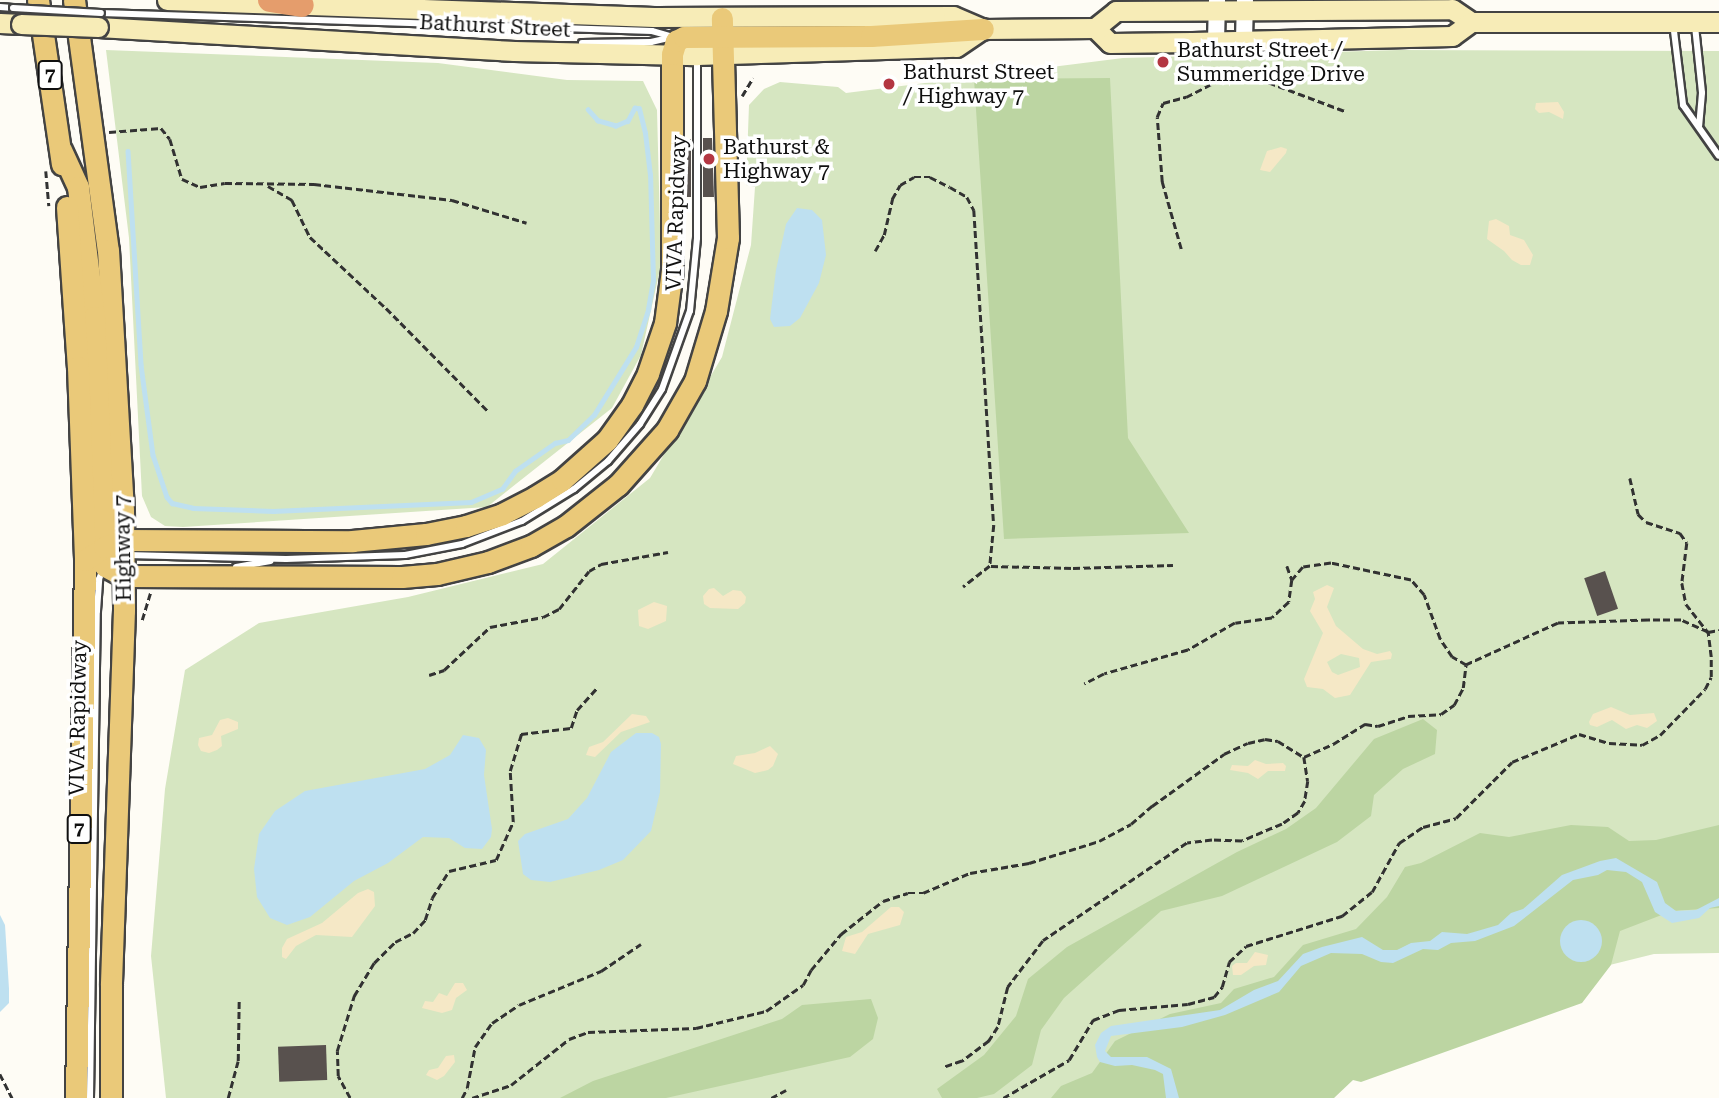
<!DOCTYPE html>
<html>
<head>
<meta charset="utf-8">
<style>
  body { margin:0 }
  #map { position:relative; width:1719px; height:1098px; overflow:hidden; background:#fefcf5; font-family:"Roboto Serif",serif }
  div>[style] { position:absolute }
  .green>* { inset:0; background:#d6e6c1 }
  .forest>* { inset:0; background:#bcd5a2 }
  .sand>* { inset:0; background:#f5e8c6 }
  .water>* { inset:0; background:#bee0f0 }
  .round { border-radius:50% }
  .stream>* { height:4.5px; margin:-2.25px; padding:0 2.25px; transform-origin:2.25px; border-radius:2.25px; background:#bee0f0 }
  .building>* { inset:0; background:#58514e; transform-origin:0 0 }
  .path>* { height:2.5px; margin-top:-1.25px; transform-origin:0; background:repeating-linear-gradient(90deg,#323232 0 7px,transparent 0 10.5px) }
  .roads { filter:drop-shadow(2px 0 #434343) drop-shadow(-2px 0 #434343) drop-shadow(0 2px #434343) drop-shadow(0 -2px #434343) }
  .service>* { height:6px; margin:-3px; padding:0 3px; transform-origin:3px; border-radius:3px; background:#fff }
  .tertiary>* { height:16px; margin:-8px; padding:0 8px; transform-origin:8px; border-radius:8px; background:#fff }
  .secondary>* { height:19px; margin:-9.5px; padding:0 9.5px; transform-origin:9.5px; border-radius:9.5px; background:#f7ecb7 }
  .primary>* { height:21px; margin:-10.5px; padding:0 10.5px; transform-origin:10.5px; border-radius:10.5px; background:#eac979 }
  .motorway>* { height:24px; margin:-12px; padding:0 12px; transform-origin:12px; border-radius:12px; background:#e59d6c }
  .bridges { filter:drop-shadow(2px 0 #434343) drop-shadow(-2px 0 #434343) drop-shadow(0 2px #434343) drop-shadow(0 -2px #434343) }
  .service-bridge>* { height:6px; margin:-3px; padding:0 3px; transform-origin:3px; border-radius:3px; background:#fff }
  .secondary-bridge>* { height:19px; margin:-9.5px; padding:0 9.5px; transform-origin:9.5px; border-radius:9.5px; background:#f7ecb7 }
  .dots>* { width:19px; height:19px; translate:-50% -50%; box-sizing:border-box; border:4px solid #fff; border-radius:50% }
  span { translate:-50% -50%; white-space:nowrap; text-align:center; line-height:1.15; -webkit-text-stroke:7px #fff; paint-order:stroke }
  .shield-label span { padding:2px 5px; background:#fff; border:2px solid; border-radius:5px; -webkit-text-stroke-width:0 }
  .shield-label { font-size:19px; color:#101010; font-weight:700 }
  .street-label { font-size:21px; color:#101010 }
  .poi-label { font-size:21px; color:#101010 }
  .left { translate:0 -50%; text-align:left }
</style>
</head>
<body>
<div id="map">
  <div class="green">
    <div style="clip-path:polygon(106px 50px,438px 63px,567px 80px,643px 81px,657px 110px,661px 265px,641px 355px,612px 408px,487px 507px,183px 527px,165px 526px,151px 517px,142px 496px,129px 238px)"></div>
    <div style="clip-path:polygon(1400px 50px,1719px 51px,1719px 953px,1654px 954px,1437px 1008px,1297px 1098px,166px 1098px,151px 956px,165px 789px,185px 670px,259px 623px,408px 597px,543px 564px,650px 478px,722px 357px,751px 245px,755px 187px,746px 185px,749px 105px,764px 89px,780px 82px,838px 87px,846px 93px,1123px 58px)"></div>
  </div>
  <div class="forest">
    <div style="clip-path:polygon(1110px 78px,1128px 438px,1189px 533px,1004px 539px,974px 79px)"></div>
    <div style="clip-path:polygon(1423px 719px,1437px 730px,1435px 754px,1403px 769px,1374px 795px,1371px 816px,1337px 842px,1222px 896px,1161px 911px,1064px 998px,1041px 1030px,1032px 1065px,994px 1094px,977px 1098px,942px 1098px,937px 1089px,984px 1055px,1016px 1016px,1028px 979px,1067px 947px,1237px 852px,1286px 829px,1316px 808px,1374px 739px)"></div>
    <div style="clip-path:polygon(1571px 825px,1608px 827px,1629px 841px,1656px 840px,1719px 825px,1719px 908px,1672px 911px,1620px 931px,1611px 965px,1582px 1003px,1361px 1082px,1353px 1080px,1334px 1098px,1051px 1098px,1061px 1086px,1092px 1073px,1115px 1041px,1170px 1014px,1221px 1003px,1234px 989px,1274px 977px,1303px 945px,1356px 929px,1387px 897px,1405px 867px,1421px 863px,1480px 833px,1509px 837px)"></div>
    <div style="clip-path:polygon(871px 999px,878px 1018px,873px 1039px,850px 1057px,666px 1098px,560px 1098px,593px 1081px,782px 1019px,802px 1005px)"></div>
  </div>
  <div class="sand">
    <div style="clip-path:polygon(1558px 102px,1564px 112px,1563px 119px,1549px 112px,1539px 113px,1535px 109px,1536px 103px)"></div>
    <div style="clip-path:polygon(1281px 147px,1287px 149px,1286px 153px,1270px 172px,1260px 170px,1267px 151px)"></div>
    <div style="clip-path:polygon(1496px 219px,1509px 226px,1510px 235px,1524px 240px,1533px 255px,1530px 265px,1521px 265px,1512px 260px,1504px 251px,1487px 239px,1489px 221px)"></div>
    <div style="clip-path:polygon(evenodd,1327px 585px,1334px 588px,1327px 607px,1336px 626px,1363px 649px,1377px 654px,1390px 651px,1392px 654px,1391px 659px,1371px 662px,1350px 695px,1335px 698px,1323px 689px,1307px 687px,1304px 679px,1323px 633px,1310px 611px,1315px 599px,1313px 592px,1327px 585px,1341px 654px,1359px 658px,1360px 667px,1338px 675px,1332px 672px,1327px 662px,1341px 654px)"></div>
    <div style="clip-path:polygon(714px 588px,723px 596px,733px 590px,741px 591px,746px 597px,745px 603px,738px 609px,710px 608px,704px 604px,703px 596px,709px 589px)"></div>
    <div style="clip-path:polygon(654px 602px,667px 606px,666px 621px,648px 629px,639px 626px,638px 610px)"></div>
    <div style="clip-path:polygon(1611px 707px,1630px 715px,1654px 713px,1657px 721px,1647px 728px,1637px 725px,1626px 729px,1612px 720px,1597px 727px,1590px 725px,1589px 722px,1593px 714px)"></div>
    <div style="clip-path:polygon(632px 714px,646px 716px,650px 722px,621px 732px,595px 757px,586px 755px,589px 747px,603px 742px)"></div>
    <div style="clip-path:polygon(228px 718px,238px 722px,238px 729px,221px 736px,222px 746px,217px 750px,209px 753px,201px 751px,198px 745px,199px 738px,212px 735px,220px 720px)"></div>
    <div style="clip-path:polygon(770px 746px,778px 754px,773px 766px,768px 770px,755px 773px,733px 764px,736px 756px,755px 753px)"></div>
    <div style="clip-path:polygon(1255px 760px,1266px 764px,1283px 763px,1286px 766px,1285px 771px,1268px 771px,1258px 779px,1248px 773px,1230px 770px,1232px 765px,1248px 766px)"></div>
    <div style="clip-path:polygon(368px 889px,374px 892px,375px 906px,352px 937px,316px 935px,296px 946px,286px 959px,282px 957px,282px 948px,287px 939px,322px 923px,358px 893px)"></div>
    <div style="clip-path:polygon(891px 907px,899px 907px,904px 912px,900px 925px,868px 934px,855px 954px,842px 951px,846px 937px,862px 932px)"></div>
    <div style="clip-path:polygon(1255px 952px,1268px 955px,1266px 965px,1254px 966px,1241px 975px,1233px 975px,1232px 966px,1236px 963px,1247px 963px)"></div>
    <div style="clip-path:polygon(455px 983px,463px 983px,467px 990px,456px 998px,452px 1010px,442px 1013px,422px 1008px,425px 1001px,433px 1002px,439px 993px,447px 996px)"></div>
    <div style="clip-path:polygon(454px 1055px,455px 1062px,444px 1076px,437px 1080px,426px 1075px,429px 1070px,438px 1068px,446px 1056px)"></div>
  </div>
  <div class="water">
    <div style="clip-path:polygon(797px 208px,812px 210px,822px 220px,826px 255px,819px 283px,800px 318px,790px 326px,774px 327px,770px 319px,776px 270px,786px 224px)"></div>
    <div style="clip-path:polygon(636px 733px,652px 733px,659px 737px,661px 744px,660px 792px,651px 831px,623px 860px,599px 870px,550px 882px,531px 880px,523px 874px,518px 841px,525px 834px,568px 819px,587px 798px,611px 752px)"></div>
    <div style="clip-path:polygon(463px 735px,479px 738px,486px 750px,484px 775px,492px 829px,491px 837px,482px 849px,465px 848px,449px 838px,423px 837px,388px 863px,354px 881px,310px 917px,287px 925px,270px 918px,257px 897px,254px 869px,259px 834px,275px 811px,305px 791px,425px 769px,450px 755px)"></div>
    <div style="clip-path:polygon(1616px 858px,1657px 882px,1665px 903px,1676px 911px,1696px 910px,1719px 898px,1719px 906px,1710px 908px,1699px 918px,1672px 923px,1655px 912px,1642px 882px,1626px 872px,1607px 870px,1598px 875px,1573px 880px,1514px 926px,1475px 941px,1451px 943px,1438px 950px,1423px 949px,1393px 963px,1381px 962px,1362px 954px,1331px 953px,1301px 966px,1279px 992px,1225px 1015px,1182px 1027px,1111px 1036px,1105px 1051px,1111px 1057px,1147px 1057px,1171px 1069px,1179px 1098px,1166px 1098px,1163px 1074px,1155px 1070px,1132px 1065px,1115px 1066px,1100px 1062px,1097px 1057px,1095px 1045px,1101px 1033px,1111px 1026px,1220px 1010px,1254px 990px,1278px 981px,1303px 954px,1322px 947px,1362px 937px,1383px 950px,1397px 950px,1411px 943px,1430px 941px,1442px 932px,1467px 934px,1498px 925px,1511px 913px,1523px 909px,1562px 875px,1600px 861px)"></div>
    <div style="clip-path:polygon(0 915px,5px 925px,9px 989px,9px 1003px,0 1012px)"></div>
    <div class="round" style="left:1560px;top:920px;width:42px;height:42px"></div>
  </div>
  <div class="stream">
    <div style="left:128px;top:151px;width:214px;rotate:86.5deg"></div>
    <div style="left:141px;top:365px;width:91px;rotate:82.4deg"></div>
    <div style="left:153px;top:455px;width:44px;rotate:71.6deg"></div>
    <div style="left:167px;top:497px;width:8px;rotate:50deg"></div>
    <div style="left:172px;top:503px;width:22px;rotate:13deg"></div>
    <div style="left:193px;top:508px;width:80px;rotate:2.1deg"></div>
    <div style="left:273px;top:511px;width:198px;rotate:-2.6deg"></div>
    <div style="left:471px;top:502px;width:34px;rotate:-23deg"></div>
    <div style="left:502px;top:489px;width:22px;rotate:-54deg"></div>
    <div style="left:515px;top:471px;width:49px;rotate:-35deg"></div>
    <div style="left:555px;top:443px;width:13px;rotate:-13deg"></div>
    <div style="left:568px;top:440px;width:36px;rotate:-44deg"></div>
    <div style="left:594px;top:415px;width:80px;rotate:-58.3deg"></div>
    <div style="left:636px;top:347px;width:40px;rotate:-72deg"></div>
    <div style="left:648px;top:309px;width:29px;rotate:-80deg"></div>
    <div style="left:653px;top:280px;width:105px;rotate:-91.6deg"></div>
    <div style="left:650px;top:175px;width:42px;rotate:-96.8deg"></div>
    <div style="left:645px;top:133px;width:25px;rotate:-104deg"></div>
    <div style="left:639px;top:109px;width:4px;rotate:-166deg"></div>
    <div style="left:635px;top:108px;width:15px;rotate:118deg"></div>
    <div style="left:628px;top:121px;width:13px;rotate:157deg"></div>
    <div style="left:616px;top:126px;width:19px;rotate:-164deg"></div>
    <div style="left:598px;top:121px;width:15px;rotate:-132deg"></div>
  </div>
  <div class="building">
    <div style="clip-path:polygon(703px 138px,712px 138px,714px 197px,703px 197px)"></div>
    <div style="left:685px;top:139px;width:6px;height:58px"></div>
    <div style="left:1605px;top:571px;width:40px;height:22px;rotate:71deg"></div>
    <div style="left:326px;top:1045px;width:35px;height:48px;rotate:88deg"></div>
  </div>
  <div class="path">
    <div style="left:742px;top:96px;width:21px;rotate:-59deg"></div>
    <div style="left:109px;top:132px;width:52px;rotate:-4.4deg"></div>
    <div style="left:161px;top:128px;width:14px;rotate:51deg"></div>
    <div style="left:170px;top:139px;width:42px;rotate:73.3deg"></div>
    <div style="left:182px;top:179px;width:20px;rotate:24deg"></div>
    <div style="left:200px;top:187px;width:25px;rotate:-9deg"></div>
    <div style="left:225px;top:183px;width:89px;rotate:0.6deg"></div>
    <div style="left:314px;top:184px;width:139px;rotate:6.6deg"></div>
    <div style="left:452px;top:200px;width:78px;rotate:17deg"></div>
    <div style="left:46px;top:171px;width:35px;rotate:85deg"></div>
    <div style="left:268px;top:186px;width:28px;rotate:30deg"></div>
    <div style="left:292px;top:200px;width:41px;rotate:64.1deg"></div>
    <div style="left:310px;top:237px;width:104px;rotate:43.1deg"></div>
    <div style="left:386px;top:308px;width:144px;rotate:45.3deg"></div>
    <div style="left:1181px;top:249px;width:70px;rotate:-105.8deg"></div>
    <div style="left:1162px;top:182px;width:65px;rotate:-94.4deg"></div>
    <div style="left:1157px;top:117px;width:15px;rotate:-67deg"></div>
    <div style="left:1163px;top:103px;width:24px;rotate:-15deg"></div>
    <div style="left:1186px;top:97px;width:34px;rotate:-27deg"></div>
    <div style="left:1216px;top:82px;width:34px;rotate:-12deg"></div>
    <div style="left:1249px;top:75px;width:103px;rotate:20.6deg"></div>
    <div style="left:875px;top:251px;width:18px;rotate:-61deg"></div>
    <div style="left:884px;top:235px;width:37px;rotate:-77deg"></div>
    <div style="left:892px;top:199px;width:16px;rotate:-60deg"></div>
    <div style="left:900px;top:185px;width:16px;rotate:-30deg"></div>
    <div style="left:914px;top:177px;width:16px"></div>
    <div style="left:930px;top:177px;width:22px;rotate:27deg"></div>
    <div style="left:950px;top:187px;width:20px;rotate:30deg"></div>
    <div style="left:967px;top:197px;width:15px;rotate:62deg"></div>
    <div style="left:974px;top:210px;width:316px;rotate:86.4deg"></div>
    <div style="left:994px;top:525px;width:41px;rotate:95.6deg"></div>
    <div style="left:990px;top:566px;width:34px;rotate:142deg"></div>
    <div style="left:1630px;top:478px;width:37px;rotate:77deg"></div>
    <div style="left:1638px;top:514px;width:11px;rotate:45deg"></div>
    <div style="left:1646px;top:522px;width:36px;rotate:18deg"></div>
    <div style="left:1680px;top:533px;width:12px;rotate:55deg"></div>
    <div style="left:1687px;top:543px;width:40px;rotate:97.1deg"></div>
    <div style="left:1682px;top:583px;width:21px;rotate:79deg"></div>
    <div style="left:1686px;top:604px;width:36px;rotate:52deg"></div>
    <div style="left:1708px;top:632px;width:11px;rotate:-10deg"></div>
    <div style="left:991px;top:566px;width:82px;rotate:1.4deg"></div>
    <div style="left:1073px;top:568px;width:100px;rotate:-1.7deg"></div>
    <div style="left:1287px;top:566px;width:15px;rotate:70deg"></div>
    <div style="left:142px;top:620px;width:28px;rotate:-73deg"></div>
    <div style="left:429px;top:675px;width:16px;rotate:-18deg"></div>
    <div style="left:444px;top:670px;width:63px;rotate:-43.1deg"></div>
    <div style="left:490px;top:627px;width:54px;rotate:-10.7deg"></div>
    <div style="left:543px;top:617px;width:18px;rotate:-27deg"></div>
    <div style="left:559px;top:609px;width:48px;rotate:-51.7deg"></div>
    <div style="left:589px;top:571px;width:14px;rotate:-30deg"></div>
    <div style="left:601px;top:564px;width:68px;rotate:-10.2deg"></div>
    <div style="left:1304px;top:757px;width:32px;rotate:-24deg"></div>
    <div style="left:1333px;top:744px;width:38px;rotate:-32deg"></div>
    <div style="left:1365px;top:724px;width:13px;rotate:9deg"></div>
    <div style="left:1378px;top:726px;width:32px;rotate:-18deg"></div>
    <div style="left:1408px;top:716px;width:33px;rotate:-3deg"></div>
    <div style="left:1441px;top:714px;width:16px;rotate:-35deg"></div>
    <div style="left:1454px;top:705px;width:19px;rotate:-62deg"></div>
    <div style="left:1463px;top:688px;width:23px;rotate:-83deg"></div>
    <div style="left:0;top:1074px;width:27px;rotate:63deg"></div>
    <div style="left:228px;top:1098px;width:38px;rotate:-75deg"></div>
    <div style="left:238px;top:1061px;width:63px;rotate:-89.1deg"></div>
    <div style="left:350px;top:1098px;width:25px;rotate:-119deg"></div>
    <div style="left:338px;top:1076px;width:25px;rotate:-92deg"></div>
    <div style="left:337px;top:1051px;width:58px;rotate:-72.8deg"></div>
    <div style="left:354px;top:996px;width:39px;rotate:-59deg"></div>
    <div style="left:374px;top:963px;width:30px;rotate:-45deg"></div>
    <div style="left:395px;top:942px;width:20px;rotate:-27deg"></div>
    <div style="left:413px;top:933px;width:18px;rotate:-47deg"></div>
    <div style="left:425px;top:920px;width:23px;rotate:-72deg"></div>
    <div style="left:432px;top:898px;width:32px;rotate:-58deg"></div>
    <div style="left:449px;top:871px;width:48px;rotate:-13.2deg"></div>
    <div style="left:496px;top:860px;width:42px;rotate:-65.9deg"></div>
    <div style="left:513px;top:822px;width:51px;rotate:-93.4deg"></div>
    <div style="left:510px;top:771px;width:39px;rotate:-73deg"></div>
    <div style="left:521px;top:734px;width:50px;rotate:-6.8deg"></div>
    <div style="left:571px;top:728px;width:19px;rotate:-72deg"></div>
    <div style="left:577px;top:710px;width:30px;rotate:-48deg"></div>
    <div style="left:462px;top:1098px;width:11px;rotate:-63deg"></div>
    <div style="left:467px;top:1088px;width:42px;rotate:-79deg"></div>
    <div style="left:475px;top:1047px;width:29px;rotate:-55deg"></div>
    <div style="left:492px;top:1023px;width:32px;rotate:-34deg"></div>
    <div style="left:519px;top:1005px;width:89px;rotate:-22.5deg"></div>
    <div style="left:601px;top:971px;width:48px;rotate:-34deg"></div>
    <div style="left:472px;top:1098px;width:41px;rotate:-18.4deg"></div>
    <div style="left:511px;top:1085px;width:74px;rotate:-38.4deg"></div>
    <div style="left:569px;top:1039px;width:20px;rotate:-20deg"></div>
    <div style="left:588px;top:1032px;width:108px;rotate:-2.1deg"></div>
    <div style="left:696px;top:1028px;width:72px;rotate:-13.7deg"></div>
    <div style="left:766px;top:1011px;width:45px;rotate:-35.1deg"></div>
    <div style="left:803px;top:985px;width:17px;rotate:-62deg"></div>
    <div style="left:811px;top:970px;width:47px;rotate:-50.2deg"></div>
    <div style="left:841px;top:934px;width:53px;rotate:-38.2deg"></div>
    <div style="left:883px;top:901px;width:26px;rotate:-18deg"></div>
    <div style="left:908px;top:893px;width:15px"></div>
    <div style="left:923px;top:893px;width:51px;rotate:-23.1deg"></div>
    <div style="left:970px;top:873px;width:60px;rotate:-9.6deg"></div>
    <div style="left:1029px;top:863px;width:73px;rotate:-17.4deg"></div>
    <div style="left:1099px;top:841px;width:36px;rotate:-28deg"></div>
    <div style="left:1131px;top:824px;width:28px;rotate:-41deg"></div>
    <div style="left:1152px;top:806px;width:89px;rotate:-35.8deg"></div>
    <div style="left:1224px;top:754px;width:26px;rotate:-25deg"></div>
    <div style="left:1248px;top:743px;width:17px;rotate:-13deg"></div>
    <div style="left:1265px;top:739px;width:13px;rotate:9deg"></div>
    <div style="left:1278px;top:741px;width:31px;rotate:32deg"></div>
    <div style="left:1304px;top:757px;width:24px;rotate:81deg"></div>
    <div style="left:1308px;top:781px;width:20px;rotate:99deg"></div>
    <div style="left:1305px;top:801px;width:14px;rotate:120deg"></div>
    <div style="left:1298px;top:813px;width:19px;rotate:145deg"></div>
    <div style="left:1282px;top:824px;width:43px;rotate:157deg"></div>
    <div style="left:1242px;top:841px;width:30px;rotate:-178deg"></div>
    <div style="left:1212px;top:840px;width:25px;rotate:173deg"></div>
    <div style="left:1187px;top:843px;width:174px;rotate:145.8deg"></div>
    <div style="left:1043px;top:941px;width:58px;rotate:127.3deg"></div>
    <div style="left:1008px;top:987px;width:41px;rotate:104deg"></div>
    <div style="left:998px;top:1027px;width:17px;rotate:123deg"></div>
    <div style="left:989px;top:1041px;width:34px;rotate:143deg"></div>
    <div style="left:962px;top:1061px;width:18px;rotate:161deg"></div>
    <div style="left:771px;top:1098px;width:17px;rotate:-28deg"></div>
    <div style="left:1003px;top:1098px;width:76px;rotate:-29.9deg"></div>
    <div style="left:1069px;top:1060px;width:47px;rotate:-59deg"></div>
    <div style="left:1093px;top:1020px;width:28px;rotate:-21deg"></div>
    <div style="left:1119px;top:1010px;width:69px;rotate:-5deg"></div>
    <div style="left:1188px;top:1004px;width:27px;rotate:-15deg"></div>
    <div style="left:1214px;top:997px;width:13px;rotate:-51deg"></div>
    <div style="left:1222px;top:987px;width:26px;rotate:-74deg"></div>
    <div style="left:1229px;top:962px;width:23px;rotate:-43deg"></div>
    <div style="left:1246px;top:946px;width:101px;rotate:-17.4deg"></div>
    <div style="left:1342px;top:916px;width:38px;rotate:-39deg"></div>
    <div style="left:1372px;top:892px;width:56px;rotate:-61.1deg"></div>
    <div style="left:1399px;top:843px;width:29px;rotate:-34deg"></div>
    <div style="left:1423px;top:827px;width:34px;rotate:-15deg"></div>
    <div style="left:1456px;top:818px;width:79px;rotate:-45deg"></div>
    <div style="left:1512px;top:762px;width:73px;rotate:-22.7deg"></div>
    <div style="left:1579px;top:734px;width:31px;rotate:17deg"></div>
    <div style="left:1609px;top:743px;width:33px;rotate:3deg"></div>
    <div style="left:1642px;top:745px;width:21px;rotate:-29deg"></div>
    <div style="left:1660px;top:735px;width:64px;rotate:-45.6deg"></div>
    <div style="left:1705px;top:689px;width:13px;rotate:-63deg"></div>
    <div style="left:1711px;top:677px;width:20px;rotate:-90deg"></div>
    <div style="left:1711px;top:657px;width:25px;rotate:-97deg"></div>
    <div style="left:1708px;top:632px;width:30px;rotate:-156deg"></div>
    <div style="left:1681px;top:620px;width:33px;rotate:180deg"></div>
    <div style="left:1648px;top:620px;width:90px;rotate:178.1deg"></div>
    <div style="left:1558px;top:623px;width:101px;rotate:155.5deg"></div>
    <div style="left:1466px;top:665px;width:16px;rotate:-150deg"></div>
    <div style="left:1452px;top:657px;width:22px;rotate:-124deg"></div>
    <div style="left:1440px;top:639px;width:47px;rotate:-110deg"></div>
    <div style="left:1424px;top:595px;width:20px;rotate:-131deg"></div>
    <div style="left:1411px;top:580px;width:82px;rotate:-168deg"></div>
    <div style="left:1331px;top:563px;width:28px;rotate:172deg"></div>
    <div style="left:1303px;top:567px;width:17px;rotate:130deg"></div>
    <div style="left:1292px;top:580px;width:22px;rotate:98deg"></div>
    <div style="left:1289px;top:602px;width:23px;rotate:137deg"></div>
    <div style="left:1272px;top:618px;width:37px;rotate:172deg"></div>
    <div style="left:1235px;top:623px;width:54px;rotate:150.1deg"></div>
    <div style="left:1188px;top:650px;width:87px;rotate:164.1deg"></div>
    <div style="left:1104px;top:674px;width:22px;rotate:153deg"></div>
  </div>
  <div class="roads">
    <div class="service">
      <div style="left:0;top:7px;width:13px;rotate:4deg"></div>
      <div style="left:101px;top:13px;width:551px;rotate:1.87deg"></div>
      <div style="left:652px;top:31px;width:18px;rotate:16deg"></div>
      <div style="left:1673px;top:23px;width:83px;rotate:83deg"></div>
      <div style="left:1683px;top:105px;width:62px;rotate:54.8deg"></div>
      <div style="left:1695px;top:26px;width:67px;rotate:84deg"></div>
      <div style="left:1702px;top:93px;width:32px;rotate:95deg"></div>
      <div style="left:582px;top:43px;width:69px;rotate:-0.8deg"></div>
      <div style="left:651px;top:42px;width:22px;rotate:-13deg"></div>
      <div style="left:127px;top:555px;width:159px;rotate:1.4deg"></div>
      <div style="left:286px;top:559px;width:119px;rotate:-1.9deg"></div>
      <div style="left:405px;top:555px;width:58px;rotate:-10.9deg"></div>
      <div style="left:462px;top:544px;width:64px;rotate:-21deg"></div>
      <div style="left:522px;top:521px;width:61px;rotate:-31.6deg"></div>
      <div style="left:574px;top:489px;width:44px;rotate:-39.5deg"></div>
      <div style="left:608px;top:461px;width:49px;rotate:-49.1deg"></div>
      <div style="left:640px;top:424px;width:41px;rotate:-57.8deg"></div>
      <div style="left:662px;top:389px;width:83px;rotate:-70.3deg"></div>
      <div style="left:690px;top:311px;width:73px;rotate:-84.5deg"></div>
      <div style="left:697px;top:238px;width:182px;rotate:-90deg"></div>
      <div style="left:236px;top:567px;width:35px;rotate:-10deg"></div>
      <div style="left:90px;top:1098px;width:487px;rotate:-89.2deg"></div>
      <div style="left:97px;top:611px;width:32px;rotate:-86deg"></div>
      <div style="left:99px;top:579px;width:11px;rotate:-68deg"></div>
    </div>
    <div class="tertiary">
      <div style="left:1244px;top:40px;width:40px;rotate:-88.6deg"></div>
      <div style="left:1216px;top:41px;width:41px;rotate:-88.6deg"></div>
    </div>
    <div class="secondary">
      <div style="left:167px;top:0;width:487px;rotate:2deg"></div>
      <div style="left:654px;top:17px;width:299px;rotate:-0.2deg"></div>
      <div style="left:953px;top:16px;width:33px;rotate:23deg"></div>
      <div style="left:983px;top:29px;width:112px;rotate:-0.5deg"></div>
      <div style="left:1095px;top:28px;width:27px;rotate:-39deg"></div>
      <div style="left:1116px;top:11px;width:336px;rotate:-0.3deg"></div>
      <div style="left:1452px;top:9px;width:23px;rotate:34deg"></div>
      <div style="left:1471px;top:22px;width:248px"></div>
      <div style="left:0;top:23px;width:21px;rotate:3deg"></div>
      <div style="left:98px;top:27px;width:417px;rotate:3.3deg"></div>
      <div style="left:514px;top:51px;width:183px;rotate:1.3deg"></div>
      <div style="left:697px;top:55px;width:259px;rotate:-1.8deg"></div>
      <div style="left:956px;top:47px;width:32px;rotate:-34deg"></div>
      <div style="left:1095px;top:28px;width:21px;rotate:45deg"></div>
      <div style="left:1110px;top:43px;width:82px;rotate:-0.7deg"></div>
      <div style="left:1192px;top:42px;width:260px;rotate:-1.3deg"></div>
      <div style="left:1452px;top:36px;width:24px;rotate:-36deg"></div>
    </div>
    <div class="primary">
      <div style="left:38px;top:0;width:166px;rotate:81.7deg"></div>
      <div style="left:74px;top:0;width:252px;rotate:82.3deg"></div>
      <div style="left:108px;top:250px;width:261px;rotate:86.7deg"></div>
      <div style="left:123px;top:511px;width:99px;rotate:89.4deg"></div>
      <div style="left:124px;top:610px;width:375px;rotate:92deg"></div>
      <div style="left:111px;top:985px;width:113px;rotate:90deg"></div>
      <div style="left:61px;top:150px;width:41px;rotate:65.3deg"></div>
      <div style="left:78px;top:187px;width:131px;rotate:83deg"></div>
      <div style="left:94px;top:317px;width:249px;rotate:87.5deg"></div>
      <div style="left:105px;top:566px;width:21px;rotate:28deg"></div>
      <div style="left:124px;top:576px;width:278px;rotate:0.2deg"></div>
      <div style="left:402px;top:577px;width:35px;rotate:-5deg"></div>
      <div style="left:437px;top:574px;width:52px;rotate:-13.2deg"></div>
      <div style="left:488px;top:562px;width:46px;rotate:-20.4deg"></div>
      <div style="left:531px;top:546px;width:40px;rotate:-29.7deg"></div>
      <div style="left:566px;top:526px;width:66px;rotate:-38.3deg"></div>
      <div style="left:618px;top:485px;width:74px;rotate:-48.3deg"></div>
      <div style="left:667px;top:430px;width:56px;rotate:-60.3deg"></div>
      <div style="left:695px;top:381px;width:73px;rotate:-73.3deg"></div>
      <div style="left:716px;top:311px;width:74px;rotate:-80.7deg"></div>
      <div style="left:728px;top:238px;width:220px;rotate:-91.6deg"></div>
      <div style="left:67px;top:207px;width:160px;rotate:86.1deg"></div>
      <div style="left:78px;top:367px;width:193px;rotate:87.9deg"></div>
      <div style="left:85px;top:560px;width:538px;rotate:90.96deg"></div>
      <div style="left:85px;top:560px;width:23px;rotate:-34deg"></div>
      <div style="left:104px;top:547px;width:20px;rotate:-20deg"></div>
      <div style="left:123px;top:540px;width:229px;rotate:0.3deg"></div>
      <div style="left:352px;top:541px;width:74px;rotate:-5.4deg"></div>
      <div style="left:426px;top:534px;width:41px;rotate:-11.3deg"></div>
      <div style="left:466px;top:526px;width:38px;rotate:-18deg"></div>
      <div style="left:502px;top:514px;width:37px;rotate:-27deg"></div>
      <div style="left:535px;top:497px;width:32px;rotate:-32deg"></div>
      <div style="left:562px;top:480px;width:60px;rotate:-41.6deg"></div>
      <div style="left:607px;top:440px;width:43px;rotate:-54.5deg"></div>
      <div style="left:632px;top:405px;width:36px;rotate:-63deg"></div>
      <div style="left:648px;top:373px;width:53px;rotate:-71.2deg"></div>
      <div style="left:665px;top:323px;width:53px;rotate:-82.5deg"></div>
      <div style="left:672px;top:270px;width:216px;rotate:-90deg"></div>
      <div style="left:672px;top:54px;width:14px;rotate:-73deg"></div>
      <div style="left:676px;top:41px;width:9px;rotate:-27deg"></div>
      <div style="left:684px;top:37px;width:187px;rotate:-0.3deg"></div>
      <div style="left:871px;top:36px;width:112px;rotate:-3.6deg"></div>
    </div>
    <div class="motorway">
      <div style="left:270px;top:0;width:32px;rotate:9deg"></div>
    </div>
  </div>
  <div class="bridges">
    <div class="service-bridge">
      <div style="left:13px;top:8px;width:88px;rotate:3.3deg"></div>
    </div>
    <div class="secondary-bridge">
      <div style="left:21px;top:24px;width:77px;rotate:2.2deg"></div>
    </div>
  </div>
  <div class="dots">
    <div style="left:1163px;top:62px;background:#b33642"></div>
    <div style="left:889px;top:84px;background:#b33642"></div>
    <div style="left:709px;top:159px;background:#b33642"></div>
  </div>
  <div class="shield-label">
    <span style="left:50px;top:75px">7</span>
    <span style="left:79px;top:829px">7</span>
  </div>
  <div class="street-label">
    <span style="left:495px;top:26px;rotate:3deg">Bathurst Street</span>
    <span style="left:676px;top:213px;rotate:-88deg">VIVA Rapidway</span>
    <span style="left:123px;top:548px;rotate:-91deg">Highway 7</span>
    <span style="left:78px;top:718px;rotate:-89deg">VIVA Rapidway</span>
  </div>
  <div class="poi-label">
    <span class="left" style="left:1177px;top:62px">Bathurst Street /<br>Summeridge Drive</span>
    <span class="left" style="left:903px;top:84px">Bathurst Street<br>/ Highway 7</span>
    <span class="left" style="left:723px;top:159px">Bathurst &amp;<br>Highway 7</span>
  </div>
</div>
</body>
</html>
